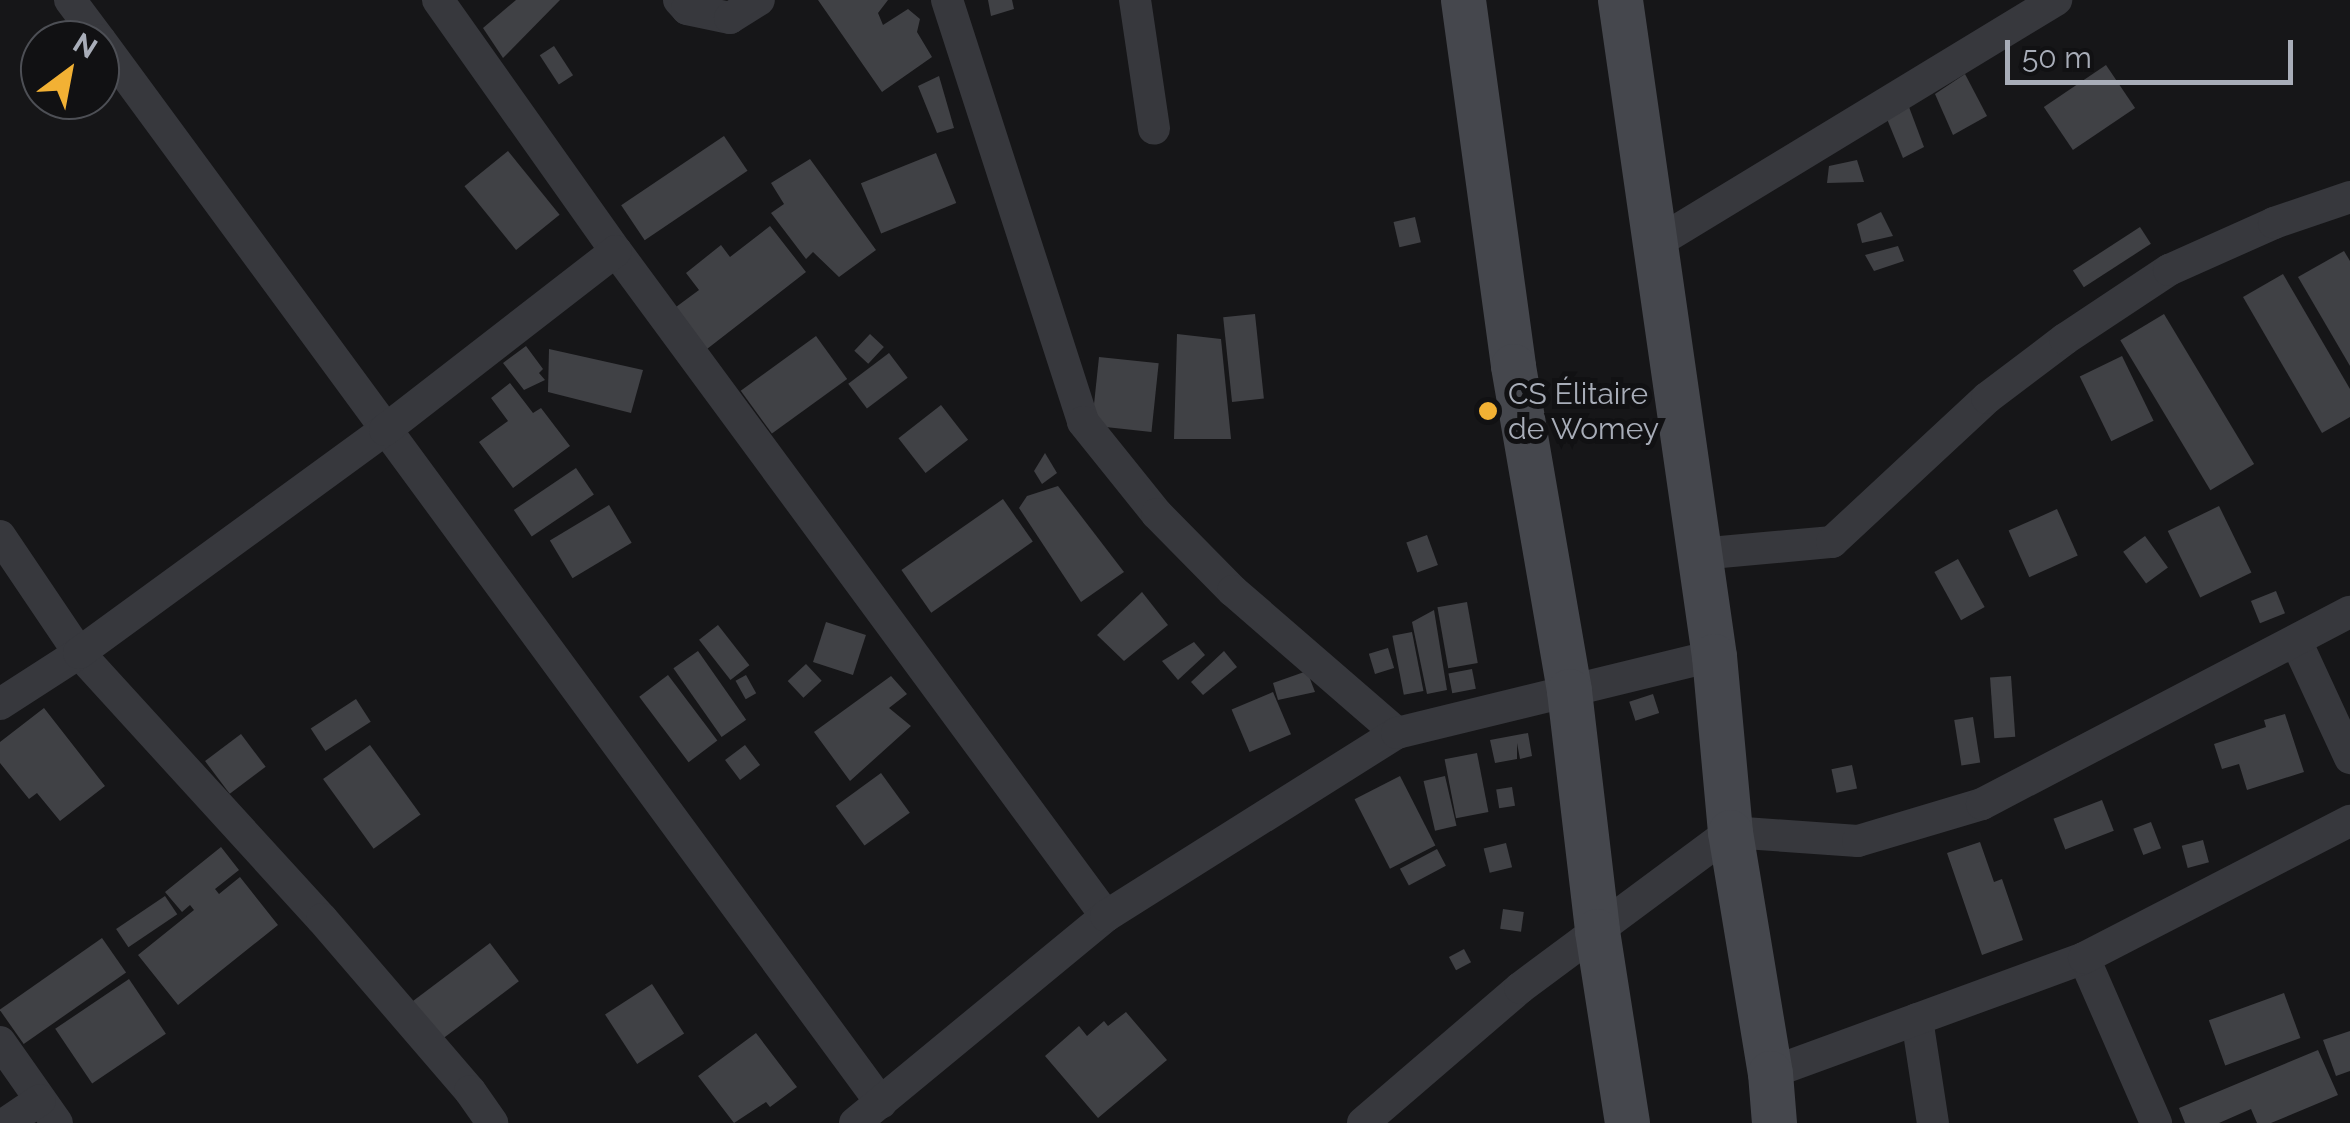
<!DOCTYPE html>
<html>
<head>
<meta charset="utf-8">
<style>
  body { margin:0 }
  #map { position:relative; width:2350px; height:1123px; overflow:hidden; background:#161618; font-family:Raleway,sans-serif }
  div>[style] { position:absolute }
  .building>* { inset:0; background:#404145; transform-origin:0 0 }
  .street>* { height:32px; margin:-16px; padding:0 16px; transform-origin:16px; border-radius:16px; background:#37383d }
  .secondary>* { height:45px; margin:-22.5px; padding:0 22.5px; transform-origin:22.5px; border-radius:22.5px; background:#45474d }
  .dots>* { width:28px; height:28px; translate:-50% -50%; box-sizing:border-box; border:5px solid #111113; border-radius:50% }
  span { translate:-50% -50%; white-space:nowrap; text-align:center; line-height:1.15; -webkit-text-stroke:10px #111113; paint-order:stroke }
  .poi-label { font-size:30px; color:#a8adb8 }
  .left { translate:0 -50%; text-align:left }
  .north { position:absolute; left:20px; top:20px; width:100px; height:100px; box-sizing:border-box; background:#111113; border:2px solid #4d4f55; border-radius:50%; rotate:32deg; font-size:28px; font-weight:700; line-height:40px; text-align:center; color:#a8adb8 }
  .north::after { content:''; display:block; margin:auto; width:35px; height:45px; background:#f2b134; clip-path:polygon(50% 0,100% 100%,50% 72%,0 100%) }
  .scale { position:absolute; left:2005px; top:40px; width:288px; height:45px; box-sizing:border-box; border:5px solid #a8adb8; border-top:0; padding-left:12px; font-size:30px; line-height:35px; white-space:nowrap; color:#a8adb8; -webkit-text-stroke:8px #111113; paint-order:stroke }
</style>
</head>
<body>
<div id="map">
  <div class="building">
    <div style="clip-path:polygon(516px 0,560px 0,503px 58px,483px 28px)"></div>
    <div style="clip-path:polygon(818px 0,888px 0,878px 13px,883px 25px,908px 9px,920px 19px,917px 32px,932px 57px,882px 92px)"></div>
    <div style="clip-path:polygon(988px 0,1012px 0,1014px 9px,991px 16px)"></div>
    <div style="left:554px;top:46px;width:35px;height:17px;rotate:57deg"></div>
    <div style="left:2106px;top:65px;width:52px;height:75px;rotate:56deg"></div>
    <div style="clip-path:polygon(1965px 74px,1987px 116px,1953px 135px,1935px 94px)"></div>
    <div style="clip-path:polygon(939px 76px,954px 128px,937px 133px,918px 86px)"></div>
    <div style="clip-path:polygon(1909px 107px,1924px 147px,1903px 158px,1887px 119px)"></div>
    <div style="left:724px;top:136px;width:42px;height:124px;rotate:56deg"></div>
    <div style="left:508px;top:151px;width:82px;height:56px;rotate:51deg"></div>
    <div style="left:936px;top:153px;width:54px;height:81px;rotate:68deg"></div>
    <div style="clip-path:polygon(810px 159px,876px 250px,839px 277px,813px 252px,806px 259px,771px 213px,784px 204px,771px 183px)"></div>
    <div style="clip-path:polygon(1857px 160px,1864px 182px,1827px 183px,1829px 166px)"></div>
    <div style="clip-path:polygon(1881px 212px,1893px 236px,1862px 243px,1857px 224px)"></div>
    <div style="left:1415px;top:217px;width:26px;height:22px;rotate:77deg"></div>
    <div style="clip-path:polygon(770px 226px,806px 272px,707px 349px,676px 307px,699px 290px,686px 273px,721px 245px,730px 257px)"></div>
    <div style="left:2140px;top:227px;width:20px;height:80px;rotate:57deg"></div>
    <div style="clip-path:polygon(1898px 246px,1904px 261px,1874px 271px,1865px 255px)"></div>
    <div style="clip-path:polygon(2344px 251px,2350px 261px,2350px 366px,2298px 277px)"></div>
    <div style="clip-path:polygon(2283px 274px,2350px 389px,2350px 417px,2322px 433px,2243px 297px)"></div>
    <div style="left:1255px;top:314px;width:85px;height:32px;rotate:84deg"></div>
    <div style="left:2164px;top:314px;width:175px;height:51px;rotate:59deg"></div>
    <div style="left:870px;top:334px;width:19px;height:23px;rotate:43deg"></div>
    <div style="clip-path:polygon(1177px 334px,1221px 339px,1231px 439px,1174px 439px)"></div>
    <div style="left:816px;top:336px;width:53px;height:93px;rotate:54deg"></div>
    <div style="clip-path:polygon(526px 346px,543px 369px,539px 373px,545px 380px,524px 390px,503px 363px)"></div>
    <div style="clip-path:polygon(549px 349px,643px 370px,631px 413px,548px 392px)"></div>
    <div style="left:889px;top:353px;width:31px;height:51px;rotate:53deg"></div>
    <div style="left:2122px;top:356px;width:72px;height:47px;rotate:64deg"></div>
    <div style="left:1099px;top:357px;width:60px;height:69px;rotate:6deg"></div>
    <div style="clip-path:polygon(510px 383px,533px 413px,541px 408px,570px 446px,513px 488px,479px 442px,508px 421px,491px 398px)"></div>
    <div style="left:941px;top:405px;width:44px;height:54px;rotate:52deg"></div>
    <div style="clip-path:polygon(1045px 453px,1057px 473px,1042px 484px,1034px 471px)"></div>
    <div style="left:576px;top:468px;width:32px;height:75px;rotate:56deg"></div>
    <div style="clip-path:polygon(1058px 486px,1124px 572px,1081px 602px,1019px 508px,1027px 496px)"></div>
    <div style="left:1003px;top:499px;width:52px;height:124px;rotate:55deg"></div>
    <div style="left:609px;top:505px;width:44px;height:69px;rotate:59deg"></div>
    <div style="left:2219px;top:506px;width:74px;height:57px;rotate:64deg"></div>
    <div style="left:2057px;top:509px;width:51px;height:53px;rotate:66deg"></div>
    <div style="left:1427px;top:535px;width:32px;height:22px;rotate:70deg"></div>
    <div style="left:2145px;top:536px;width:39px;height:27px;rotate:54deg"></div>
    <div style="left:1958px;top:559px;width:55px;height:27px;rotate:61deg"></div>
    <div style="left:2276px;top:591px;width:24px;height:27px;rotate:68deg"></div>
    <div style="clip-path:polygon(1142px 592px,1168px 625px,1124px 661px,1097px 635px)"></div>
    <div style="left:1467px;top:602px;width:62px;height:30px;rotate:80deg"></div>
    <div style="clip-path:polygon(1434px 610px,1447px 690px,1427px 694px,1412px 622px)"></div>
    <div style="left:826px;top:622px;width:42px;height:42px;rotate:18deg"></div>
    <div style="left:718px;top:625px;width:51px;height:24px;rotate:52deg"></div>
    <div style="left:1412px;top:632px;width:60px;height:20px;rotate:79deg"></div>
    <div style="clip-path:polygon(1194px 642px,1205px 655px,1178px 680px,1162px 661px)"></div>
    <div style="left:1388px;top:648px;width:21px;height:20px;rotate:73deg"></div>
    <div style="left:698px;top:651px;width:84px;height:30px;rotate:55deg"></div>
    <div style="clip-path:polygon(1224px 651px,1237px 667px,1203px 695px,1191px 682px)"></div>
    <div style="left:806px;top:664px;width:23px;height:25px;rotate:47deg"></div>
    <div style="left:1472px;top:669px;width:20px;height:24px;rotate:79deg"></div>
    <div style="clip-path:polygon(1307px 671px,1315px 692px,1278px 700px,1273px 683px)"></div>
    <div style="left:668px;top:675px;width:82px;height:36px;rotate:53deg"></div>
    <div style="left:746px;top:675px;width:21px;height:12px;rotate:61deg"></div>
    <div style="clip-path:polygon(891px 676px,907px 694px,889px 708px,911px 726px,850px 781px,814px 732px)"></div>
    <div style="left:2011px;top:676px;width:61px;height:21px;rotate:86deg"></div>
    <div style="left:1273px;top:692px;width:46px;height:45px;rotate:67deg"></div>
    <div style="left:1653px;top:694px;width:20px;height:25px;rotate:72deg"></div>
    <div style="left:356px;top:699px;width:27px;height:54px;rotate:57deg"></div>
    <div style="clip-path:polygon(44px 708px,105px 786px,60px 821px,37px 793px,29px 799px,0 763px,0 742px)"></div>
    <div style="clip-path:polygon(2285px 714px,2304px 772px,2247px 790px,2239px 764px,2222px 769px,2214px 744px,2266px 727px,2264px 720px)"></div>
    <div style="left:1973px;top:717px;width:46px;height:19px;rotate:81deg"></div>
    <div style="clip-path:polygon(1528px 733px,1532px 756px,1520px 759px,1517px 743px,1517px 759px,1495px 763px,1490px 740px)"></div>
    <div style="left:241px;top:734px;width:41px;height:45px;rotate:53deg"></div>
    <div style="left:370px;top:745px;width:86px;height:58px;rotate:54deg"></div>
    <div style="left:745px;top:745px;width:25px;height:25px;rotate:53deg"></div>
    <div style="left:1477px;top:753px;width:60px;height:33px;rotate:79deg"></div>
    <div style="left:1852px;top:765px;width:24px;height:21px;rotate:78deg"></div>
    <div style="left:881px;top:773px;width:49px;height:56px;rotate:54deg"></div>
    <div style="left:1400px;top:776px;width:78px;height:51px;rotate:63deg"></div>
    <div style="left:1445px;top:776px;width:51px;height:22px;rotate:77deg"></div>
    <div style="left:1512px;top:787px;width:19px;height:16px;rotate:81deg"></div>
    <div style="left:2102px;top:800px;width:33px;height:52px;rotate:69deg"></div>
    <div style="left:2151px;top:822px;width:28px;height:19px;rotate:69deg"></div>
    <div style="left:2203px;top:840px;width:23px;height:22px;rotate:75deg"></div>
    <div style="clip-path:polygon(1980px 842px,1994px 882px,2002px 879px,2023px 940px,1982px 955px,1947px 853px)"></div>
    <div style="left:1506px;top:843px;width:25px;height:23px;rotate:76deg"></div>
    <div style="clip-path:polygon(221px 847px,239px 870px,215px 889px,219px 894px,240px 877px,278px 925px,178px 1005px,138px 955px,194px 910px,190px 905px,182px 912px,165px 892px)"></div>
    <div style="left:1437px;top:849px;width:19px;height:42px;rotate:62deg"></div>
    <div style="left:165px;top:896px;width:22px;height:59px;rotate:56deg"></div>
    <div style="left:1503px;top:909px;width:21px;height:20px;rotate:8deg"></div>
    <div style="left:102px;top:938px;width:42px;height:125px;rotate:55deg"></div>
    <div style="left:490px;top:943px;width:48px;height:103px;rotate:53deg"></div>
    <div style="left:1464px;top:949px;width:15px;height:17px;rotate:62deg"></div>
    <div style="left:129px;top:979px;width:66px;height:89px;rotate:56deg"></div>
    <div style="left:652px;top:984px;width:59px;height:56px;rotate:57deg"></div>
    <div style="left:2284px;top:993px;width:48px;height:80px;rotate:70deg"></div>
    <div style="clip-path:polygon(1126px 1012px,1167px 1060px,1098px 1118px,1045px 1056px,1079px 1026px,1087px 1036px,1104px 1021px,1108px 1026px)"></div>
    <div style="clip-path:polygon(2350px 1031px,2350px 1071px,2336px 1076px,2323px 1040px)"></div>
    <div style="clip-path:polygon(756px 1033px,797px 1087px,770px 1107px,766px 1102px,734px 1123px,698px 1076px)"></div>
    <div style="clip-path:polygon(2318px 1050px,2338px 1095px,2271px 1123px,2257px 1123px,2251px 1109px,2219px 1123px,2185px 1123px,2179px 1108px)"></div>
  </div>
  <div class="street">
    <div style="left:70px;top:0;width:50px;rotate:53.1deg"></div>
    <div style="left:438px;top:0;width:308px;rotate:54.7deg"></div>
    <div style="left:616px;top:251px;width:826px;rotate:53.62deg"></div>
    <div style="left:679px;top:0;width:12px;rotate:48deg"></div>
    <div style="left:687px;top:9px;width:44px;rotate:11.8deg"></div>
    <div style="left:730px;top:18px;width:34px;rotate:-32deg"></div>
    <div style="left:947px;top:0;width:443px;rotate:72.1deg"></div>
    <div style="left:1083px;top:422px;width:118px;rotate:51.2deg"></div>
    <div style="left:1157px;top:514px;width:108px;rotate:45.4deg"></div>
    <div style="left:1233px;top:591px;width:217px;rotate:40.9deg"></div>
    <div style="left:1135px;top:0;width:130px;rotate:81.6deg"></div>
    <div style="left:100px;top:40px;width:1319px;rotate:53.69deg"></div>
    <div style="left:1653px;top:245px;width:472px;rotate:-31.3deg"></div>
    <div style="left:0;top:536px;width:141px;rotate:56deg"></div>
    <div style="left:79px;top:653px;width:360px;rotate:47.6deg"></div>
    <div style="left:322px;top:919px;width:227px;rotate:49.3deg"></div>
    <div style="left:470px;top:1091px;width:39px;rotate:55deg"></div>
    <div style="left:1699px;top:554px;width:134px;rotate:-5.2deg"></div>
    <div style="left:1832px;top:542px;width:212px;rotate:-42.9deg"></div>
    <div style="left:1987px;top:398px;width:98px;rotate:-37.1deg"></div>
    <div style="left:2065px;top:339px;width:125px;rotate:-33.6deg"></div>
    <div style="left:2169px;top:270px;width:115px;rotate:-24.1deg"></div>
    <div style="left:2274px;top:223px;width:80px;rotate:-18.9deg"></div>
    <div style="left:2296px;top:641px;width:129px;rotate:65.2deg"></div>
    <div style="left:0;top:704px;width:94px;rotate:-32.8deg"></div>
    <div style="left:79px;top:653px;width:379px;rotate:-36.1deg"></div>
    <div style="left:385px;top:430px;width:292px;rotate:-37.8deg"></div>
    <div style="left:2084px;top:958px;width:180px;rotate:66.4deg"></div>
    <div style="left:1917px;top:1019px;width:105px;rotate:81.3deg"></div>
    <div style="left:0;top:1042px;width:99px;rotate:54.9deg"></div>
    <div style="left:1770px;top:1073px;width:334px;rotate:-20.1deg"></div>
    <div style="left:2084px;top:958px;width:299px;rotate:-27.3deg"></div>
    <div style="left:6px;top:1123px;width:41px;rotate:-34.1deg"></div>
    <div style="left:855px;top:1123px;width:325px;rotate:-39.5deg"></div>
    <div style="left:1106px;top:916px;width:344px;rotate:-32.2deg"></div>
    <div style="left:1397px;top:733px;width:326px;rotate:-13.7deg"></div>
    <div style="left:1363px;top:1123px;width:207px;rotate:-40.7deg"></div>
    <div style="left:1520px;top:988px;width:262px;rotate:-36.6deg"></div>
    <div style="left:1730px;top:832px;width:128px;rotate:4deg"></div>
    <div style="left:1858px;top:841px;width:129px;rotate:-16.6deg"></div>
    <div style="left:1982px;top:804px;width:415px;rotate:-27.6deg"></div>
  </div>
  <div class="secondary">
    <div style="left:1463px;top:0;width:369px;rotate:82.2deg"></div>
    <div style="left:1513px;top:366px;width:330px;rotate:80.2deg"></div>
    <div style="left:1569px;top:691px;width:242px;rotate:83.3deg"></div>
    <div style="left:1597px;top:931px;width:194px;rotate:81.1deg"></div>
    <div style="left:1620px;top:0;width:663px;rotate:81.85deg"></div>
    <div style="left:1714px;top:656px;width:177px;rotate:84.8deg"></div>
    <div style="left:1730px;top:832px;width:244px;rotate:80.6deg"></div>
    <div style="left:1770px;top:1073px;width:50px;rotate:85.4deg"></div>
  </div>
  <div class="dots">
    <div style="left:1488px;top:411px;background:#f2b134"></div>
  </div>
  <div class="poi-label">
    <span class="left" style="left:1508px;top:411px">CS Élitaire<br>de Womey</span>
  </div>
  <div class="north">N</div>
  <div class="scale">50 m</div>
</div>
</body>
</html>
